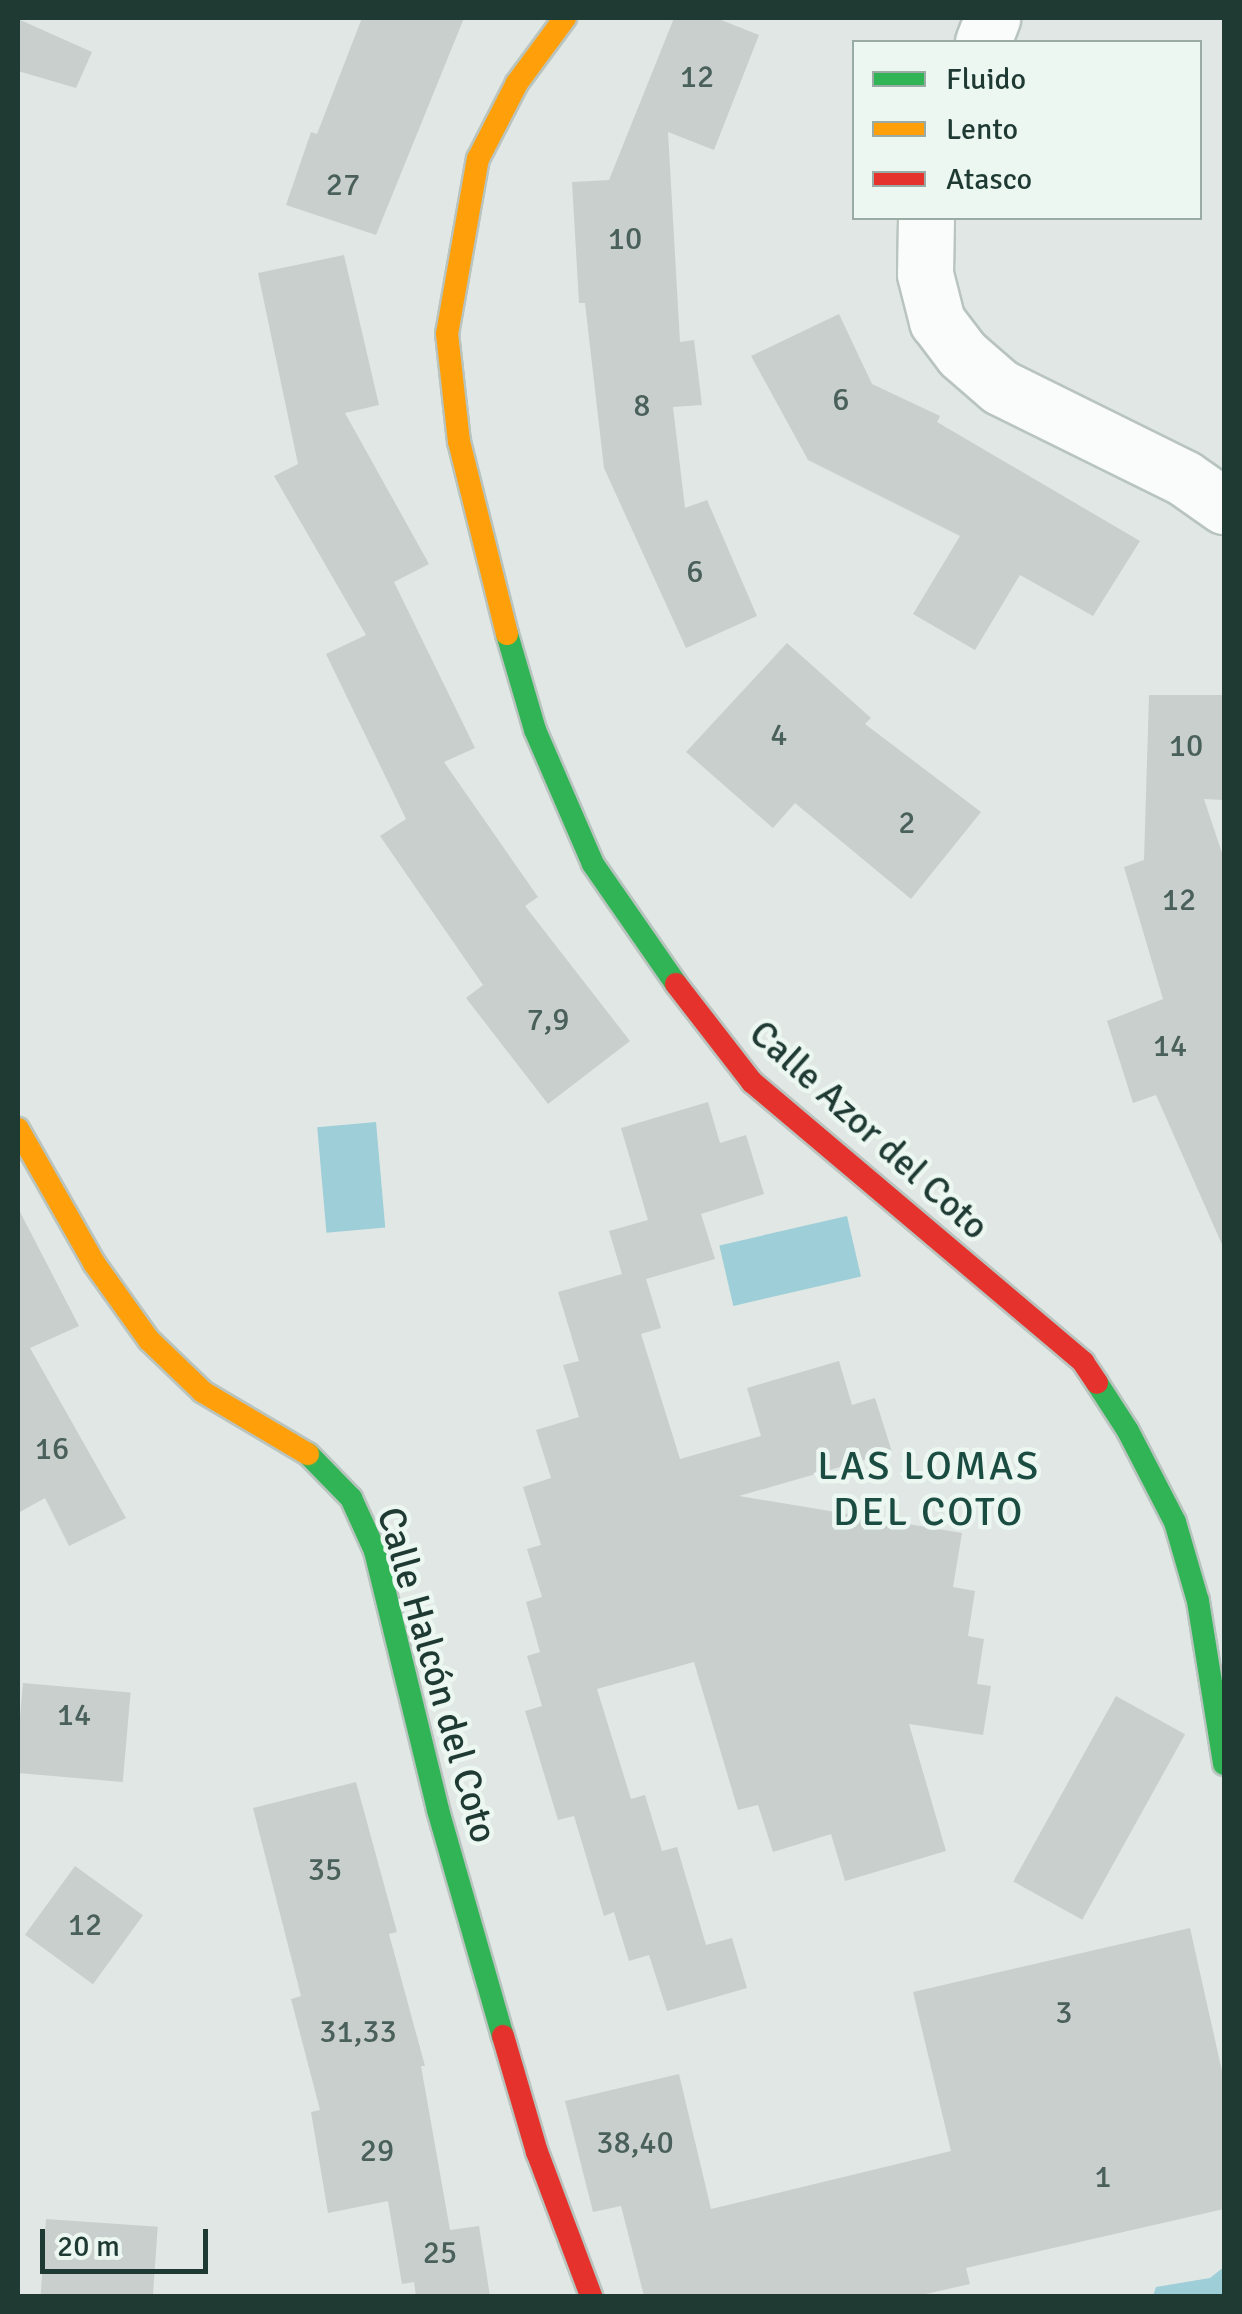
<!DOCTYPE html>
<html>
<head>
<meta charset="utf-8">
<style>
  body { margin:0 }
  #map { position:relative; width:1242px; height:2314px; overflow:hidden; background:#e0e7e4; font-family:Signika,sans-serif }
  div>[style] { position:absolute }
  .water>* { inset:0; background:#9eced7; transform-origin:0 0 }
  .building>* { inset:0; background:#c9cfcd; transform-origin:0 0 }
  .roads { filter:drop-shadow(2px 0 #b9c4bf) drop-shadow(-2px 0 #b9c4bf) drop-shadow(0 2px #b9c4bf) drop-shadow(0 -2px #b9c4bf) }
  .street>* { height:55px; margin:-27.5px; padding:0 27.5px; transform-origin:27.5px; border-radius:27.5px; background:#fafbfb }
  .fast>* { height:22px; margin:-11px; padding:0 11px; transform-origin:11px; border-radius:11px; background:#30b455 }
  .slow>* { height:22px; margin:-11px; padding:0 11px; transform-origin:11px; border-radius:11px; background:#ff9f0a }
  .jam>* { height:22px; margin:-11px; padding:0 11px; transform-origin:11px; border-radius:11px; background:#e5322d }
  span { translate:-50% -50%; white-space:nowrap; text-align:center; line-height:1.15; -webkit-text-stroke:9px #edf7f2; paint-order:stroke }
  .number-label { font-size:32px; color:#4a605a }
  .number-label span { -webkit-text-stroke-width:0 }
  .street-label { font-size:38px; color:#1e3a33 }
  .neighbourhood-label { font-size:40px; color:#1a4c41; letter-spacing:2.5px }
  .frame { position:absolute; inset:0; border:20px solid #1e3a33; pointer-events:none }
  .legend { position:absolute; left:852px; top:40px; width:350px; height:180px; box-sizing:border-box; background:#edf7f2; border:2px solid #9aaba6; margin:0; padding:12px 18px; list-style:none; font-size:30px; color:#1e3a33 }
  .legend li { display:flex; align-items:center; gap:20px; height:50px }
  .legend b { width:50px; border:2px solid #9aaba6 }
  .scale { position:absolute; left:40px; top:2229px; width:168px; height:45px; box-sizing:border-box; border:5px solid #1e3a33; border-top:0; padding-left:12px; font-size:30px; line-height:35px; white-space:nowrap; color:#1e3a33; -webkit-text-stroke:8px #edf7f2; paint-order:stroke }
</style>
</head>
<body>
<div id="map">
  <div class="water">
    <div style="left:376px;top:1122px;width:106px;height:59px;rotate:85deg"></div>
    <div style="left:847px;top:1216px;width:62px;height:131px;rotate:77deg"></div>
    <div style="clip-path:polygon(1224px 2267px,1224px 2296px,1153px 2296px,1156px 2287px,1210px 2278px)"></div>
  </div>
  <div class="building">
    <div style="clip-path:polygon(362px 18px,464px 18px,376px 235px,286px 205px,311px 132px,317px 134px)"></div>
    <div style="clip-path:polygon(674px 18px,716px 18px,759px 35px,714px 150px,668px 132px,680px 342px,694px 340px,702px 405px,673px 407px,685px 508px,707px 500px,757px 616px,686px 648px,604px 468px,585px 303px,579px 303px,572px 182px,609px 180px)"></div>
    <div style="clip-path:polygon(18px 19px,92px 52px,76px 88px,18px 71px)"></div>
    <div style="clip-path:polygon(344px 255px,379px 405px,345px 413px,429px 564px,394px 582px,475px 748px,444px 762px,538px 897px,525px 906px,630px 1041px,548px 1104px,466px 998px,483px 985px,380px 836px,406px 819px,326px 654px,366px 635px,274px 476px,298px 464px,258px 273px)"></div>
    <div style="clip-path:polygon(839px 314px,872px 384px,940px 416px,937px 422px,1140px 541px,1093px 616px,1020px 575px,975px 650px,913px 614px,960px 536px,808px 460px,751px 356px)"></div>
    <div style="clip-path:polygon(787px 643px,871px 718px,865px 724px,981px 812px,911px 899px,795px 803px,773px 828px,686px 752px)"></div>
    <div style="clip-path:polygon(1149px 695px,1224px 695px,1224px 800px,1204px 799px,1224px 859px,1224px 1249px,1156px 1095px,1133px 1103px,1107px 1021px,1163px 999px,1124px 867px,1144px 860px)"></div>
    <div style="clip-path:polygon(708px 1102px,720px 1143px,746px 1135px,764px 1194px,701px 1214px,715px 1259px,646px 1279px,661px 1328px,641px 1334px,680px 1459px,761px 1436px,747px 1388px,839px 1361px,852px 1405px,875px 1398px,892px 1452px,739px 1496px,962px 1533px,953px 1587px,975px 1591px,968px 1636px,984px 1639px,977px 1684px,991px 1686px,983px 1735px,909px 1724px,946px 1851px,845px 1881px,831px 1834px,773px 1852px,758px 1805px,738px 1810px,694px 1662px,597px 1689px,631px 1799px,645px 1795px,662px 1851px,677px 1847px,706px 1945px,732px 1938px,747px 1988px,667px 2011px,649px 1955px,629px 1961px,614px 1912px,604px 1916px,574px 1816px,558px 1820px,525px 1711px,542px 1706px,527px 1656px,540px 1652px,526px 1602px,542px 1597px,527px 1549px,541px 1545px,523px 1487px,551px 1478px,536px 1430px,579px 1417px,563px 1365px,579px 1361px,558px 1292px,622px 1274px,609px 1231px,648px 1220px,621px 1128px)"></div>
    <div style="clip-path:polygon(18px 1208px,79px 1326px,30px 1348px,126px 1518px,69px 1546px,45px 1498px,18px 1513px)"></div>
    <div style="left:23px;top:1683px;width:108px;height:90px;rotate:5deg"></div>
    <div style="left:1116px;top:1696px;width:79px;height:212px;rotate:29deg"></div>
    <div style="clip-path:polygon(356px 1782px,397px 1932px,389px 1934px,425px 2066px,421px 2066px,450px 2230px,479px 2226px,490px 2296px,416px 2296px,414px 2282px,402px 2284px,388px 2201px,328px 2213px,311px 2112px,320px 2110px,291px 1999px,301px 1996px,253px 1808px)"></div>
    <div style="left:75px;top:1866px;width:84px;height:85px;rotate:36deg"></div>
    <div style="clip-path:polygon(1190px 1928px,1224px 2080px,1224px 2209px,966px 2268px,970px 2284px,917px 2296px,644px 2296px,621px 2206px,593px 2212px,565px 2101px,679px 2074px,711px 2209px,951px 2151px,913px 1992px)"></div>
    <div style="left:46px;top:2219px;width:112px;height:77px;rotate:4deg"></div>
  </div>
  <div class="roads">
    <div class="street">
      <div style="left:983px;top:42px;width:26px;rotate:-69deg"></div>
      <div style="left:926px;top:218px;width:56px;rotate:91deg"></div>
      <div style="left:925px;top:274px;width:49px;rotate:75.7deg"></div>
      <div style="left:937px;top:321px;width:41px;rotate:52.9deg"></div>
      <div style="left:962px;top:354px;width:50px;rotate:41deg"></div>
      <div style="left:1000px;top:387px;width:205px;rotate:26.3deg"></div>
      <div style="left:1184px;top:478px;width:49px;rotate:35deg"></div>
    </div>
    <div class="fast">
      <div style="left:507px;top:634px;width:100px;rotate:73.7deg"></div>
      <div style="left:535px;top:730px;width:146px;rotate:66.6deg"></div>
      <div style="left:593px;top:864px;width:146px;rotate:55.3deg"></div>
      <div style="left:1097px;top:1383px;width:57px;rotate:57.1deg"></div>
      <div style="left:1128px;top:1431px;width:102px;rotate:62.7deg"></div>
      <div style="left:1175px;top:1522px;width:82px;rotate:73.8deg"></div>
      <div style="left:1198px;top:1601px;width:165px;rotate:80.9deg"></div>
      <div style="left:308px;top:1454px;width:62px;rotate:45.7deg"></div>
      <div style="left:351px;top:1498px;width:58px;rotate:65.6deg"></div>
      <div style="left:375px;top:1551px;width:267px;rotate:76.3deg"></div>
      <div style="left:438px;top:1810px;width:235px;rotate:74deg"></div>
    </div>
    <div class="slow">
      <div style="left:507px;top:634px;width:198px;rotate:-104deg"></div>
      <div style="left:459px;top:442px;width:109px;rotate:-96.3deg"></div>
      <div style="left:447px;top:334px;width:178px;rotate:-80deg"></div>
      <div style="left:478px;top:159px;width:85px;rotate:-62.8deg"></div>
      <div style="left:517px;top:83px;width:81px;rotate:-53.6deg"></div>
      <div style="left:18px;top:1129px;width:154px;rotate:60.4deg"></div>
      <div style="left:94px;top:1263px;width:95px;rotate:54.5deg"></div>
      <div style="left:149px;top:1340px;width:75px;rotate:43.9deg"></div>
      <div style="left:203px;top:1392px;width:122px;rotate:30.6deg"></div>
    </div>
    <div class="jam">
      <div style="left:676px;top:984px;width:124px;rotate:52.2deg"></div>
      <div style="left:752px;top:1082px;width:434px;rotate:40.2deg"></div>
      <div style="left:1083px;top:1362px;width:25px;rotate:56deg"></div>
      <div style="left:503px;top:2036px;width:121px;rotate:73.7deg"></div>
      <div style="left:537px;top:2152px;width:154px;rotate:69.4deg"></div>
    </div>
  </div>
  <div class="number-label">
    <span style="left:697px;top:77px">12</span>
    <span style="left:343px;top:185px">27</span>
    <span style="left:625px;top:239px">10</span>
    <span style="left:841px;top:400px">6</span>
    <span style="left:642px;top:406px">8</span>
    <span style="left:695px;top:572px">6</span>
    <span style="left:779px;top:735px">4</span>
    <span style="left:1186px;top:746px">10</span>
    <span style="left:907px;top:823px">2</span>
    <span style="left:1179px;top:900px">12</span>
    <span style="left:548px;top:1020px">7,9</span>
    <span style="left:1170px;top:1046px">14</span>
    <span style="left:52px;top:1449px">16</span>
    <span style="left:74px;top:1715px">14</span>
    <span style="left:325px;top:1870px">35</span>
    <span style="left:85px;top:1925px">12</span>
    <span style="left:1064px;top:2013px">3</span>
    <span style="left:358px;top:2032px">31,33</span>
    <span style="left:635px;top:2143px">38,40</span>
    <span style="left:377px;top:2151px">29</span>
    <span style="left:1103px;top:2177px">1</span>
    <span style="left:440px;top:2253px">25</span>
  </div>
  <div class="street-label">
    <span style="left:869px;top:1130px;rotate:42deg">Calle Azor del Coto</span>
    <span style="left:437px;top:1675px;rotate:74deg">Calle Halcón del Coto</span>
  </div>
  <div class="neighbourhood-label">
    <span style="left:929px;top:1489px">LAS LOMAS<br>DEL COTO</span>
  </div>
  <div class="frame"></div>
  <ul class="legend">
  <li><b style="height:12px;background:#30b455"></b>Fluido</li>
  <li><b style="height:12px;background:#ff9f0a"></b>Lento</li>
  <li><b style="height:12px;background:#e5322d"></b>Atasco</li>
  </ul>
  <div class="scale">20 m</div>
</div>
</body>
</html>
